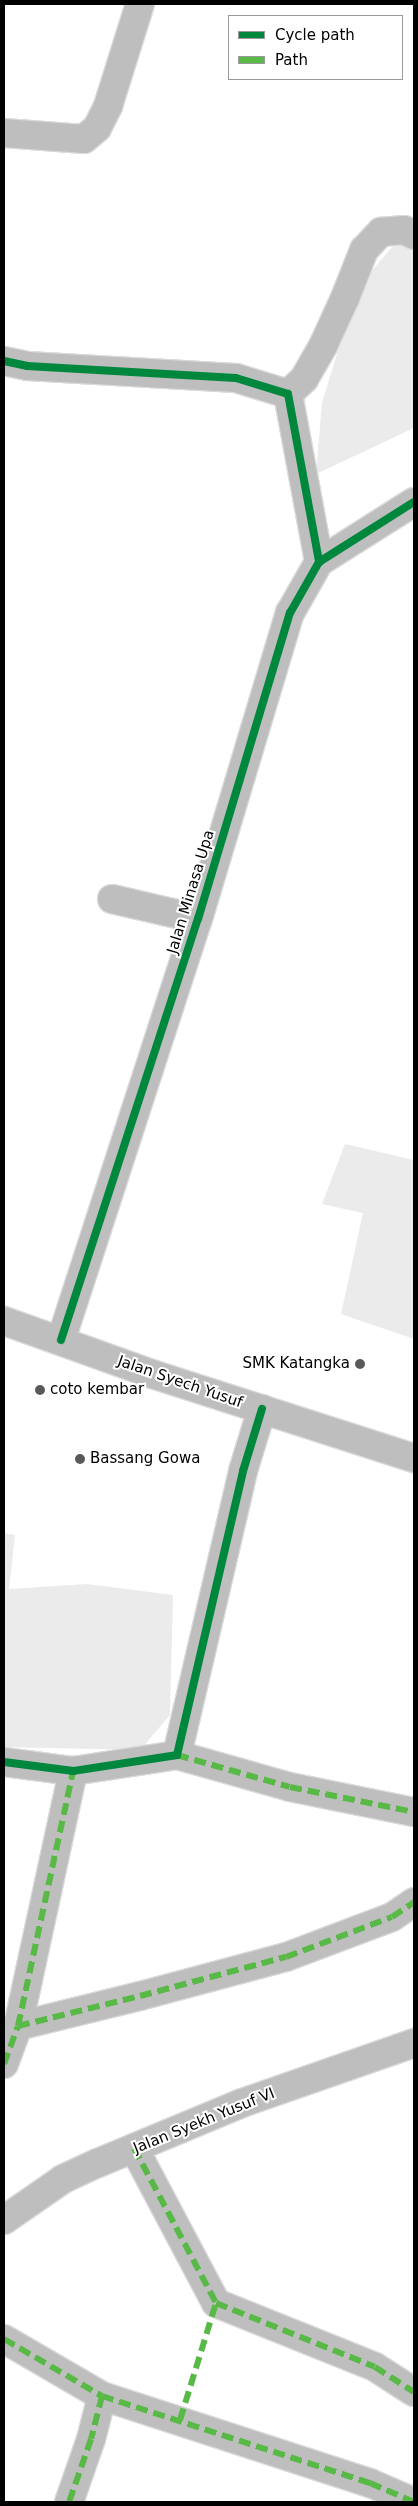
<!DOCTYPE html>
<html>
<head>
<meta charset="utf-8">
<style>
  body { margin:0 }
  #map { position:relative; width:418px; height:2506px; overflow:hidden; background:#fff; font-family:"DejaVu Sans",sans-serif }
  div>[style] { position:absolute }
  .green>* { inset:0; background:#ebebeb }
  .roads { filter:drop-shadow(1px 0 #dbdbdb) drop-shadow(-1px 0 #dbdbdb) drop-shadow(0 1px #dbdbdb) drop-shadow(0 -1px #dbdbdb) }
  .minor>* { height:28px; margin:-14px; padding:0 14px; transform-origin:14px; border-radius:14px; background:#bebebe }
  .major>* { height:28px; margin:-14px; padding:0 14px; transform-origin:14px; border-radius:14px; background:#bebebe }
  .quiet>* { height:6px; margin-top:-3px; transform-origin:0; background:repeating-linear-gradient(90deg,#58b947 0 12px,transparent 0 18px) }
  .cycleway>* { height:8px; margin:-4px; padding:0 4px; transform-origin:4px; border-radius:4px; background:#00873e }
  .dots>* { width:14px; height:14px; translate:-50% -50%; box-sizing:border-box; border:2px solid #fff; border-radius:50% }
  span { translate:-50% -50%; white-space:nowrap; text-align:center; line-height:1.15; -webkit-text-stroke:4px #fff; paint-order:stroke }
  .street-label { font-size:15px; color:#000 }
  .poi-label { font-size:15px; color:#000 }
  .right { translate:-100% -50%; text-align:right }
  .left { translate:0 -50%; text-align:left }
  .frame { position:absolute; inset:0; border:5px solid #000; pointer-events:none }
  .legend { position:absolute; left:228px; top:15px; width:175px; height:65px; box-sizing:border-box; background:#fff; border:1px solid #999; margin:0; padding:6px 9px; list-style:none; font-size:15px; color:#000 }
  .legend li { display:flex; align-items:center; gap:10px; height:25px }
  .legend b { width:25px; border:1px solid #999 }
</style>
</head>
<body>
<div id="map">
  <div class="green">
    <div style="clip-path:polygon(400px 238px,414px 246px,414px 428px,316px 474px,322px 403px,357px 288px)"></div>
    <div style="clip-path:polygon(345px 1144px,414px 1160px,414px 1339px,341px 1314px,363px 1213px,322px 1204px)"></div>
    <div style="clip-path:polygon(4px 1533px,15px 1535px,9px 1589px,87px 1584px,173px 1595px,170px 1715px,140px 1750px,4px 1747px)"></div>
  </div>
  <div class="roads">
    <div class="minor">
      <div style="left:4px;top:133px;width:80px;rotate:4.3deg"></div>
      <div style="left:84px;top:139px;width:17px;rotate:-40deg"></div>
      <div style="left:97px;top:128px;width:25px;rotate:-63deg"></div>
      <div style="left:108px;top:106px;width:107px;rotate:-72.6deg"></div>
      <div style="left:4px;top:361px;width:24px;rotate:12deg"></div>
      <div style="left:27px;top:366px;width:209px;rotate:3.3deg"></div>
      <div style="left:236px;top:378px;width:54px;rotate:17.1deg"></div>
      <div style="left:288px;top:394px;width:171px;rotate:79.5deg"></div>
      <div style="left:288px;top:394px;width:22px;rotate:-43deg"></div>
      <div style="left:304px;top:379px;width:38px;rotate:-60deg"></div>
      <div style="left:323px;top:346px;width:53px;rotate:-65.4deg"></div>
      <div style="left:345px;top:298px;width:52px;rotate:-68.4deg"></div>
      <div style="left:364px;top:250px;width:25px;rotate:-47deg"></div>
      <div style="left:381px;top:232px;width:23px;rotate:-5deg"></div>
      <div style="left:404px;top:230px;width:11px;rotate:27deg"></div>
      <div style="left:112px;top:899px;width:88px;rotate:13.1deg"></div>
      <div style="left:61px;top:1340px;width:443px;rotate:-72deg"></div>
      <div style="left:198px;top:919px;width:320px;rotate:-73.3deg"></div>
      <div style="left:290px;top:613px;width:59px;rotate:-60.4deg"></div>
      <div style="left:319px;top:562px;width:112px;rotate:-32.3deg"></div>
      <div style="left:177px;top:1755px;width:117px;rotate:15.8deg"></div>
      <div style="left:290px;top:1787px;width:126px;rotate:11.4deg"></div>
      <div style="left:4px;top:1762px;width:70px;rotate:7.4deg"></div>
      <div style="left:73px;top:1771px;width:105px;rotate:-8.7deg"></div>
      <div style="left:177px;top:1755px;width:292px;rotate:-76.9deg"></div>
      <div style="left:243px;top:1471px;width:65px;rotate:-73deg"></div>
      <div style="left:18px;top:2026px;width:126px;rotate:-13.8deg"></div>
      <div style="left:140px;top:1996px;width:151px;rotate:-15deg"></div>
      <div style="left:286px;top:1957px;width:113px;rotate:-20.7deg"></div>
      <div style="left:392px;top:1917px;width:27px;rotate:-34deg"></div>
      <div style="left:4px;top:2064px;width:40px;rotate:-69.8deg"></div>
      <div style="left:18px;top:2026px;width:261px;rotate:-77.8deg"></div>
      <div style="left:134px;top:2148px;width:175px;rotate:62.1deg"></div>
      <div style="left:216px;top:2303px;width:171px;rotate:21.9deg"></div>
      <div style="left:375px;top:2367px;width:46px;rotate:32.7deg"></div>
      <div style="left:4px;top:2220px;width:72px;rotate:-34.8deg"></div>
      <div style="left:63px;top:2179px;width:38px;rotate:-25deg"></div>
      <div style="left:98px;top:2163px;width:156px;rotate:-22.6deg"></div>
      <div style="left:242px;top:2103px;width:182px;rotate:-19.2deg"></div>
      <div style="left:4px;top:2339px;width:113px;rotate:30.2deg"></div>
      <div style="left:102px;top:2396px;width:44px;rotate:104.3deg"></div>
      <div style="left:91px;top:2439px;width:67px;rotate:109.2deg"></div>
      <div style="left:102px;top:2396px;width:282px;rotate:18deg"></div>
      <div style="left:370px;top:2483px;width:48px;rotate:23.4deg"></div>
    </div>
    <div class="major">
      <div style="left:4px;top:1321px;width:157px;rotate:19.7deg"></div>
      <div style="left:152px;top:1374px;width:275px;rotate:17.8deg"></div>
    </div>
  </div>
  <div class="quiet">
    <div style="left:177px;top:1755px;width:117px;rotate:15.8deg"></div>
    <div style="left:290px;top:1787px;width:126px;rotate:11.4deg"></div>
    <div style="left:18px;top:2026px;width:126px;rotate:-13.8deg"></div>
    <div style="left:140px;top:1996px;width:151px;rotate:-15deg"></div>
    <div style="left:286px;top:1957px;width:113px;rotate:-20.7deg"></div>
    <div style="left:392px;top:1917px;width:27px;rotate:-34deg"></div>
    <div style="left:4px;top:2064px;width:40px;rotate:-69.8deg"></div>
    <div style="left:18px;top:2026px;width:261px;rotate:-77.8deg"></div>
    <div style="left:134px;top:2148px;width:175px;rotate:62.1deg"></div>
    <div style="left:216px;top:2303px;width:171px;rotate:21.9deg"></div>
    <div style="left:375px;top:2367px;width:46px;rotate:32.7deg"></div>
    <div style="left:4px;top:2339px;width:113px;rotate:30.2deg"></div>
    <div style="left:102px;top:2396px;width:44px;rotate:104.3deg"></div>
    <div style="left:91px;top:2439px;width:67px;rotate:109.2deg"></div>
    <div style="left:102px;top:2396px;width:282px;rotate:18deg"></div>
    <div style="left:370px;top:2483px;width:48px;rotate:23.4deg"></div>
    <div style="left:180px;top:2420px;width:122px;rotate:-72.9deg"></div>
  </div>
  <div class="cycleway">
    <div style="left:4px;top:361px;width:24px;rotate:12deg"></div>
    <div style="left:27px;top:366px;width:209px;rotate:3.3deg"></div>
    <div style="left:236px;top:378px;width:54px;rotate:17.1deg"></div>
    <div style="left:288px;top:394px;width:171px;rotate:79.5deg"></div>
    <div style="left:61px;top:1340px;width:443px;rotate:-72deg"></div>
    <div style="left:198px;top:919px;width:320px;rotate:-73.3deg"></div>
    <div style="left:290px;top:613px;width:59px;rotate:-60.4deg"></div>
    <div style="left:319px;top:562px;width:112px;rotate:-32.3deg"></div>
    <div style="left:4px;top:1762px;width:70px;rotate:7.4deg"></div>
    <div style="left:73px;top:1771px;width:105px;rotate:-8.7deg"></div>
    <div style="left:177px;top:1755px;width:292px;rotate:-76.9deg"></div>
    <div style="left:243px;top:1471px;width:65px;rotate:-73deg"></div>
  </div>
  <div class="dots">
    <div style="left:360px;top:1364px;background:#595959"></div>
    <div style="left:40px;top:1390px;background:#595959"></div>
    <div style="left:80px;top:1459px;background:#595959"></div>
  </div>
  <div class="street-label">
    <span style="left:191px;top:892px;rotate:-73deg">Jalan Minasa Upa</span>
    <span style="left:180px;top:1382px;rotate:19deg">Jalan Syech Yusuf</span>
    <span style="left:204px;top:2121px;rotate:-22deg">Jalan Syekh Yusuf VI</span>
  </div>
  <div class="poi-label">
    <span class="right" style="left:350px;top:1364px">SMK Katangka</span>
    <span class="left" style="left:50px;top:1390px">coto kembar</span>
    <span class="left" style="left:90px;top:1459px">Bassang Gowa</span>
  </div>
  <div class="frame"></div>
  <ul class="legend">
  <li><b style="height:6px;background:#00873e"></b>Cycle path</li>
  <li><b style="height:6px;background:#58b947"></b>Path</li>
  </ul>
</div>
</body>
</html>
